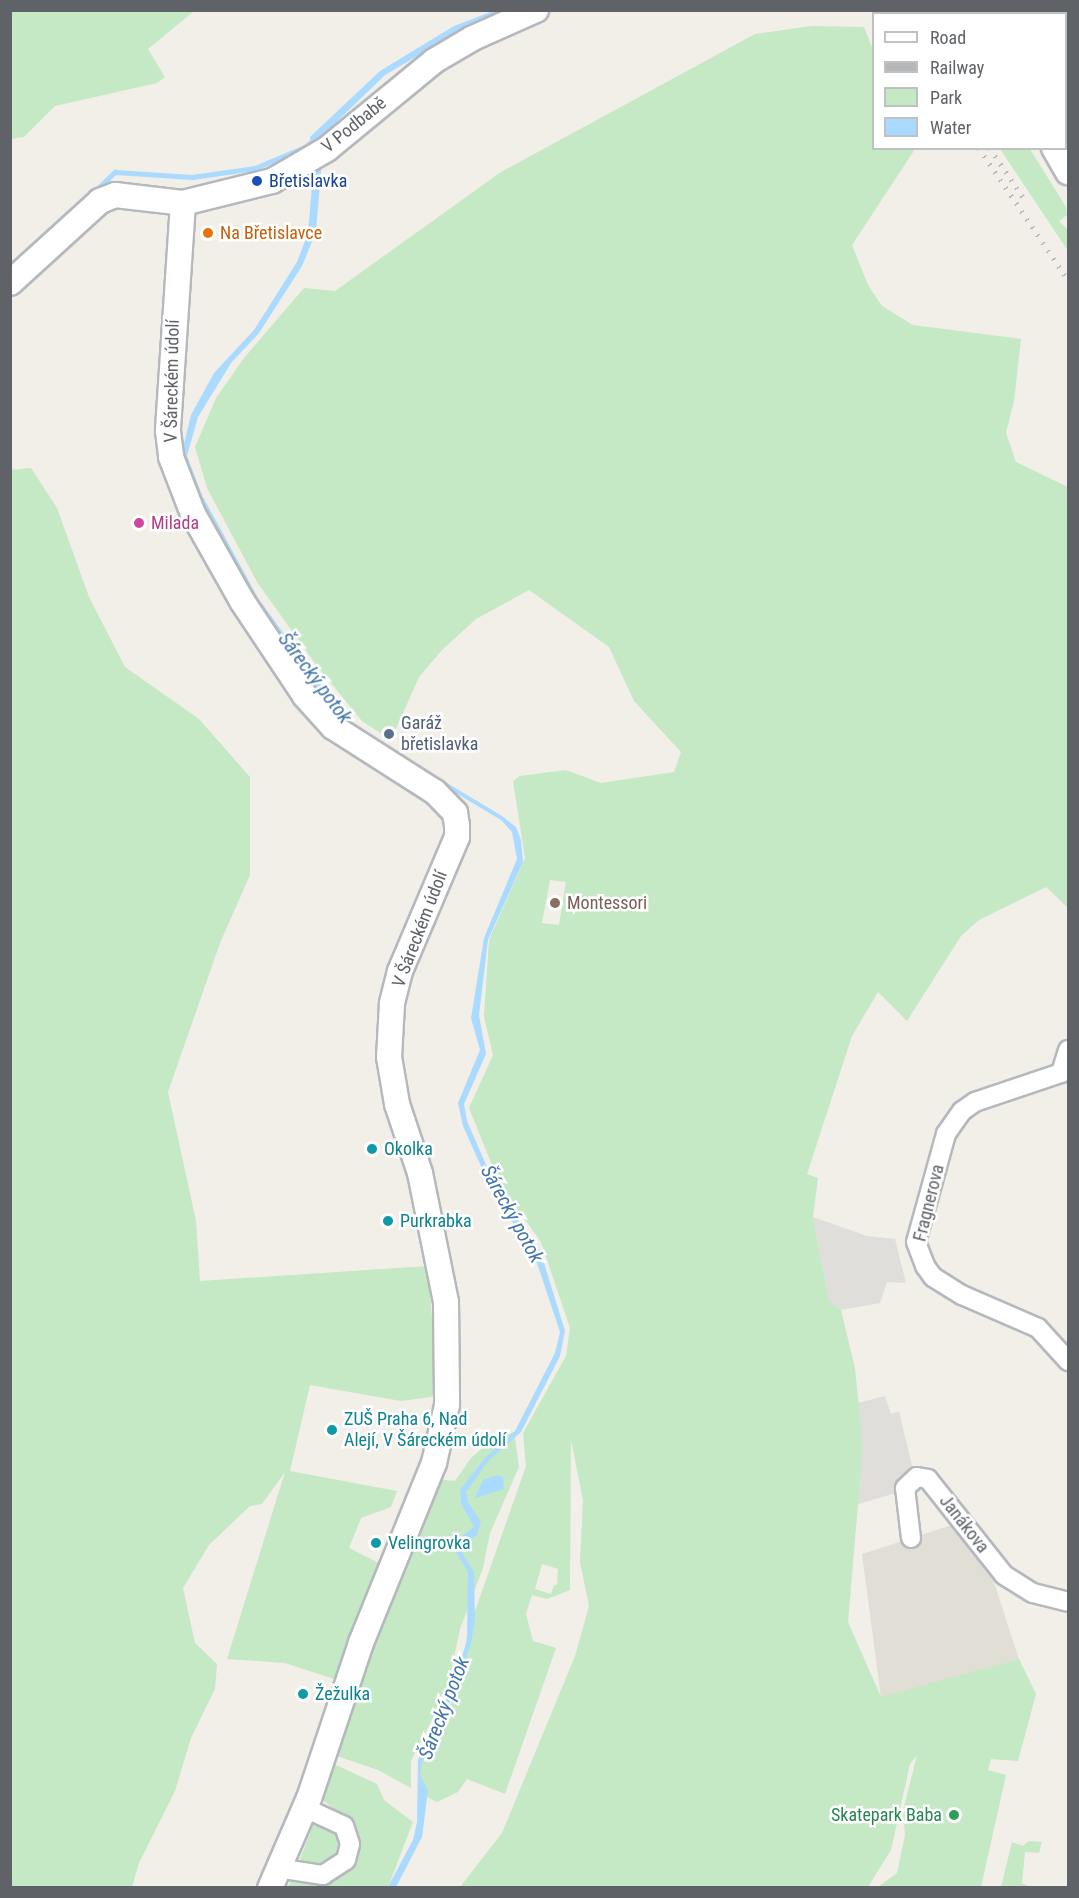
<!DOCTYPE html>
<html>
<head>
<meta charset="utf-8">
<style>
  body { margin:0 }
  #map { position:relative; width:1079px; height:1898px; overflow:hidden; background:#f1efe8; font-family:"Roboto Condensed",sans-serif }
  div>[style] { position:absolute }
  .industrial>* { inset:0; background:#e0deda }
  .education>* { inset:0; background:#e1ded6 }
  .green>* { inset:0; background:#c5e8c5 }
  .water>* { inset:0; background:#aadaff }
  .stream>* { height:4.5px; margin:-2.25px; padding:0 2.25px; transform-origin:2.25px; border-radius:2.25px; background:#aadaff }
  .roads { filter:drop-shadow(2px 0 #b5b8bc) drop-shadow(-2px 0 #b5b8bc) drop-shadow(0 2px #b5b8bc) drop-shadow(0 -2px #b5b8bc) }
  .street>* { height:18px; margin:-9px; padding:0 9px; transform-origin:9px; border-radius:9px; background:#fff }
  .secondary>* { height:24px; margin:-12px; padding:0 12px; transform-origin:12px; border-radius:12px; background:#fff }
  .rail>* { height:4.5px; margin-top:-2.25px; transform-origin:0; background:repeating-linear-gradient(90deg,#b6b7b8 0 1.5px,transparent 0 9.5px) }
  .dots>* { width:16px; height:16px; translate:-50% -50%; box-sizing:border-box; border:3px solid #fff; border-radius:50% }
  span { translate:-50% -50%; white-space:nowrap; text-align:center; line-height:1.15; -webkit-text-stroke:5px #fff; paint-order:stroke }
  .street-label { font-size:18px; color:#5f6368 }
  .transit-label { font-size:18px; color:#164399 }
  .left { translate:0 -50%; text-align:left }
  .food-label { font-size:18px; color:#c56008 }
  .hotel-label { font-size:18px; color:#b23c85 }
  .service-label { font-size:18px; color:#4e5e75 }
  .education-label { font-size:18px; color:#785e54 }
  .culture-label { font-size:18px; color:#0d838f }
  .leisure-label { font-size:18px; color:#27864d }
  .right { translate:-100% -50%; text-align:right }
  .water-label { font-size:20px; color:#4174aa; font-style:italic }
  .frame { position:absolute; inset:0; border:12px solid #5f6368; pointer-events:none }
  .legend { position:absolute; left:872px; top:12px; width:195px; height:138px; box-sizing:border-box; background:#fff; border:2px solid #bfc1c3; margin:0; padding:8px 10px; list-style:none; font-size:18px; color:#5f6368 }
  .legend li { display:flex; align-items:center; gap:12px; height:30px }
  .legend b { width:30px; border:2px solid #bfc1c3 }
</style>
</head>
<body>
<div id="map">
  <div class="industrial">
    <div style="clip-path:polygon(813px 1217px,867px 1236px,895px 1239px,906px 1283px,887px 1282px,880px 1303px,841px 1310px,829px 1301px)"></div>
    <div style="clip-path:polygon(885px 1396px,891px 1414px,899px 1411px,912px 1466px,898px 1478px,896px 1493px,855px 1505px,863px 1446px,858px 1403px)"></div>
  </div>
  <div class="education">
    <div style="clip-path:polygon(952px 1525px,991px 1573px,1019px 1659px,881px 1698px,862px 1554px)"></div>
  </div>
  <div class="green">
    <div style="clip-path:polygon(10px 11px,11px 10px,194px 11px,148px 49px,165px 77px,157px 83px,55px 106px,24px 137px,11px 139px)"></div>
    <div style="clip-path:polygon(evenodd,812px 26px,864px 27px,873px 50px,874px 148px,915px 149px,852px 245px,868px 285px,882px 306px,913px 325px,1021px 339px,1014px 401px,1006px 433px,1016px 462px,1068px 487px,1068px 908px,1046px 887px,979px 920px,961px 936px,907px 1021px,878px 992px,852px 1036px,807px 1174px,818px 1178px,813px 1217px,829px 1301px,841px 1310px,855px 1368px,863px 1446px,848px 1622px,881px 1697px,1019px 1659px,1036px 1694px,1018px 1761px,991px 1759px,988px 1770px,1006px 1775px,981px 1887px,878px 1887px,897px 1873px,905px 1835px,903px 1811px,917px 1755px,910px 1764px,891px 1850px,868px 1887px,460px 1887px,502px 1833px,575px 1656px,589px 1606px,580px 1562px,583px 1500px,571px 1440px,570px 1590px,547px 1599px,532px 1595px,526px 1614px,533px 1641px,556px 1648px,505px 1794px,467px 1779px,458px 1792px,437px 1802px,425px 1796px,418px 1767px,456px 1694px,468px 1631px,526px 1466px,523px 1433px,566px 1356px,570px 1328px,541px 1242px,500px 1185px,469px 1108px,493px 1055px,484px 1016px,489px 940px,525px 858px,513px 781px,520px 776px,566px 770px,601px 783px,674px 772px,681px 752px,634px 701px,609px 647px,529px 590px,476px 619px,442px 650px,419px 677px,391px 740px,362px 721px,317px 666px,257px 582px,207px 488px,195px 447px,216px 398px,244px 358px,304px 288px,335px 291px,501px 172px,755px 34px,812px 26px,550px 880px,566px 882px,559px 925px,542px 923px,550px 880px,812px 26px,542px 1564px,558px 1569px,557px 1585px,554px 1585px,551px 1594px,535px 1589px,542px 1564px)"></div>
    <div style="clip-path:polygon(1000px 149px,1030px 149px,1066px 207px,1067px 215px,1059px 221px,1068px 230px,1068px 251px)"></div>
    <div style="clip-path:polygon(31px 468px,57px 508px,89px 597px,125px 667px,199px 719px,250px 777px,250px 875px,220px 943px,168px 1092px,196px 1221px,200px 1281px,428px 1266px,438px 1396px,401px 1401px,310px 1385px,290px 1471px,397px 1491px,391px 1507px,361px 1518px,349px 1548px,379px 1563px,339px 1676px,334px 1679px,285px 1663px,227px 1659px,285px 1472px,262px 1504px,250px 1506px,209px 1545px,183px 1588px,195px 1643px,217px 1664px,215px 1689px,191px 1738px,175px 1791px,139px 1863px,132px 1887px,11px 1887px,10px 470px)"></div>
    <div style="clip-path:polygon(514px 1432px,519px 1467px,490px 1533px,483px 1568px,460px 1629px,447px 1690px,411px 1761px,411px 1788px,378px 1770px,337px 1756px,353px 1680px,370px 1653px,434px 1479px,455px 1481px,471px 1458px,492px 1440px)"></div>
    <div style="clip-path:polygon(334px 1764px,377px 1784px,384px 1800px,413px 1822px,388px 1887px,288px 1887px,292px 1879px,323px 1881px,337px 1877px,348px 1867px,345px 1819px,323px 1800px)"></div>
    <div style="clip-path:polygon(315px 1820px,338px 1830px,343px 1851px,330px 1868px,308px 1868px,300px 1859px)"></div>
    <div style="clip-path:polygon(1029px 1841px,1042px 1842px,1039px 1853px,1025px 1852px,1022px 1883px,1030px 1887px,1001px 1887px,1012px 1842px,1023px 1846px)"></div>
  </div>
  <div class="water">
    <div style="clip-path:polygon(493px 11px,506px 11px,465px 28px,385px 75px,324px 134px,316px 232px,302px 266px,259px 333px,231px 363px,198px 417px,187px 456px,202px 495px,258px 598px,335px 704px,357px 729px,502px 816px,516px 827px,521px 840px,523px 862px,488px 940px,479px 1015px,486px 1054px,464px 1104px,467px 1121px,497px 1190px,540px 1250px,565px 1331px,560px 1356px,521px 1432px,489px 1460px,466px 1492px,468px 1502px,481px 1522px,477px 1535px,462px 1545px,461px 1551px,474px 1572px,475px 1619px,471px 1643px,454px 1693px,422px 1762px,420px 1775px,428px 1791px,422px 1837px,396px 1887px,388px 1887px,413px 1840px,417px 1822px,418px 1760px,450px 1692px,467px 1641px,468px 1572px,456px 1552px,457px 1540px,474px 1527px,461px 1503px,460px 1490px,485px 1458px,515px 1431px,555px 1353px,560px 1332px,534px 1254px,493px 1193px,463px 1126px,458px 1103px,480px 1050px,471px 1018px,484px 938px,517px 859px,512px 832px,501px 820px,356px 733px,333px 710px,250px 597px,194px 492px,181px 456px,191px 415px,214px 373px,254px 330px,297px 262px,308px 233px,313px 174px,310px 137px,380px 71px,454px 26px)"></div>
    <div style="clip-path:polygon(497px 1475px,503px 1477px,504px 1489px,475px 1498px,483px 1480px)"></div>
  </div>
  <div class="stream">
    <div style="left:94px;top:192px;width:29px;rotate:-44deg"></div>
    <div style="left:115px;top:172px;width:77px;rotate:3.7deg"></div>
    <div style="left:192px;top:177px;width:64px;rotate:-8.1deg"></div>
    <div style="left:255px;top:168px;width:54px;rotate:-22.8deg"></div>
    <div style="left:305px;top:147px;width:13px;rotate:-39deg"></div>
  </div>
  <div class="roads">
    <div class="street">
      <div style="left:1061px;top:1073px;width:91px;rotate:161.4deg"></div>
      <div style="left:975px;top:1102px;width:16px;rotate:145deg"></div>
      <div style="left:962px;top:1111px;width:28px;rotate:125deg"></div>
      <div style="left:946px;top:1134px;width:112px;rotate:105.5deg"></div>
      <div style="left:916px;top:1242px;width:26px;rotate:69deg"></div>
      <div style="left:925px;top:1266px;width:14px;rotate:54deg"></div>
      <div style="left:933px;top:1277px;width:34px;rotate:32deg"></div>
      <div style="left:962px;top:1295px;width:83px;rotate:23.5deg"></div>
      <div style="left:1038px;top:1328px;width:45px;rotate:47.7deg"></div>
      <div style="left:1061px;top:1073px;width:24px;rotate:-73deg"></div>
      <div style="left:911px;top:1538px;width:50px;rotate:-96.8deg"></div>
      <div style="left:905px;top:1488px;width:16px;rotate:-43deg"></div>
      <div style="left:917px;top:1477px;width:11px;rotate:10deg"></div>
      <div style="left:928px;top:1479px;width:122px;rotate:51.6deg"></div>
      <div style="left:1004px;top:1575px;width:34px;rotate:32deg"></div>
      <div style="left:1033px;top:1593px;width:36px;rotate:14deg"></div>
      <div style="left:277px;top:1868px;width:47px;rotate:8.7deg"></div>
      <div style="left:323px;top:1875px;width:27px;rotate:-33deg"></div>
      <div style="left:346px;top:1860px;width:16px;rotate:-76deg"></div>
      <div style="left:350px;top:1844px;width:19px;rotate:-108deg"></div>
      <div style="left:344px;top:1826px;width:43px;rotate:-155.2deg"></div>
    </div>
    <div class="secondary">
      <div style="left:976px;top:10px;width:4px;rotate:63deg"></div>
      <div style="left:1054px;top:148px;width:28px;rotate:60deg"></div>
      <div style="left:183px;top:203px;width:228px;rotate:93.8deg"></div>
      <div style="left:168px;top:431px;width:26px;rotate:83deg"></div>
      <div style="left:171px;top:457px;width:61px;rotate:68.9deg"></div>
      <div style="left:193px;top:514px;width:100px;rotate:60.6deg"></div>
      <div style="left:242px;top:601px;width:114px;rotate:56.4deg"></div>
      <div style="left:305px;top:696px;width:42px;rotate:47.9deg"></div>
      <div style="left:333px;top:727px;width:121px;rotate:32.5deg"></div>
      <div style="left:435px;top:792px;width:29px;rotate:46deg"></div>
      <div style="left:455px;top:813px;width:12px;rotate:81deg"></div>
      <div style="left:457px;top:825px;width:12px;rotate:90deg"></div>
      <div style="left:457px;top:837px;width:146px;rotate:113deg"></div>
      <div style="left:400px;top:971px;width:34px;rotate:104deg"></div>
      <div style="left:392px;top:1004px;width:53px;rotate:93.2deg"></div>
      <div style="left:389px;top:1057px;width:48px;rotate:80.3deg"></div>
      <div style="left:397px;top:1104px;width:73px;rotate:71.6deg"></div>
      <div style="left:420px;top:1173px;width:132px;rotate:78.6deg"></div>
      <div style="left:446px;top:1302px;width:103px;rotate:89.4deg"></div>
      <div style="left:447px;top:1405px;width:59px;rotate:102.6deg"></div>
      <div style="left:434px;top:1463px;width:194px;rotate:112.1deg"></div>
      <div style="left:361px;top:1643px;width:163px;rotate:108.5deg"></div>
      <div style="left:309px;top:1798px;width:98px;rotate:113.4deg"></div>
      <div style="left:10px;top:283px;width:122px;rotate:-42.3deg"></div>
      <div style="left:100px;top:201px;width:16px;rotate:-22deg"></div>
      <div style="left:115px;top:195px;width:68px;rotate:6.7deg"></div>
      <div style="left:183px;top:203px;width:92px;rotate:-13.9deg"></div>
      <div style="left:272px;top:181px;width:64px;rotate:-30.2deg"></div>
      <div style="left:327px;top:149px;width:139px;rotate:-39.4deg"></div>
      <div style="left:434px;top:61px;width:45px;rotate:-30.5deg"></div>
      <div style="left:473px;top:38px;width:69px;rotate:-24deg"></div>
    </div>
  </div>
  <div class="rail">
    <div style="left:895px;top:10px;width:4px;rotate:63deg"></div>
    <div style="left:979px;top:148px;width:159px;rotate:56deg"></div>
    <div style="left:990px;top:148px;width:63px;rotate:56.1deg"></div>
  </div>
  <div class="dots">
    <div style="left:257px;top:181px;background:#1a4fb4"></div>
    <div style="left:208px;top:233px;background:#e8710a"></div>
    <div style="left:139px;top:523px;background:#d1479c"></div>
    <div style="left:389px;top:734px;background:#5c6f8a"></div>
    <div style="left:555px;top:903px;background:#8d6e63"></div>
    <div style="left:372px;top:1149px;background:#0f9aa8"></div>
    <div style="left:388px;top:1221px;background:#0f9aa8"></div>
    <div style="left:332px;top:1430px;background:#0f9aa8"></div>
    <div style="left:376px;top:1543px;background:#0f9aa8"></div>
    <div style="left:303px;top:1694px;background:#0f9aa8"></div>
    <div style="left:954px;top:1815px;background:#2e9e5b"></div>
  </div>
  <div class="street-label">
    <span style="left:354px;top:125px;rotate:-39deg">V Podbabě</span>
    <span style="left:172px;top:381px;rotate:-89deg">V Šáreckém údolí</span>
    <span style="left:420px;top:929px;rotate:-69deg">V Šáreckém údolí</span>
    <span style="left:929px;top:1203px;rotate:-76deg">Fragnerova</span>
    <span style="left:964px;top:1524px;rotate:52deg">Janákova</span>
  </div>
  <div class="transit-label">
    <span class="left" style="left:269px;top:181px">Břetislavka</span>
  </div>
  <div class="food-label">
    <span class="left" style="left:220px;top:233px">Na Břetislavce</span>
  </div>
  <div class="hotel-label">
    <span class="left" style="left:151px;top:523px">Milada</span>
  </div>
  <div class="service-label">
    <span class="left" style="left:401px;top:734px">Garáž<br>břetislavka</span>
  </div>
  <div class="education-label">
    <span class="left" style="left:567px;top:903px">Montessori</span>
  </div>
  <div class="culture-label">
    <span class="left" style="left:384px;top:1149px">Okolka</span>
    <span class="left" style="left:400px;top:1221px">Purkrabka</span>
    <span class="left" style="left:344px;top:1430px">ZUŠ Praha 6, Nad<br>Alejí, V Šáreckém údolí</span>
    <span class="left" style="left:388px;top:1543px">Velingrovka</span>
    <span class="left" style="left:315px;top:1694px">Žežulka</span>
  </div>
  <div class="leisure-label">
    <span class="right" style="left:942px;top:1815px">Skatepark Baba</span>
  </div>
  <div class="water-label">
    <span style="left:315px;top:678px;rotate:53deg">Šárecký potok</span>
    <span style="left:512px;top:1214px;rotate:61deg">Šárecký potok</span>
    <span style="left:444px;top:1708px;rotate:-69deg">Šárecký potok</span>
  </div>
  <div class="frame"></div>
  <ul class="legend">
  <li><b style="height:8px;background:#fff"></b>Road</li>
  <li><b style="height:8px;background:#b6b7b8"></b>Railway</li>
  <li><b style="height:16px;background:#c5e8c5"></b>Park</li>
  <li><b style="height:16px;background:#aadaff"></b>Water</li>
  </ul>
</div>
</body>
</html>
